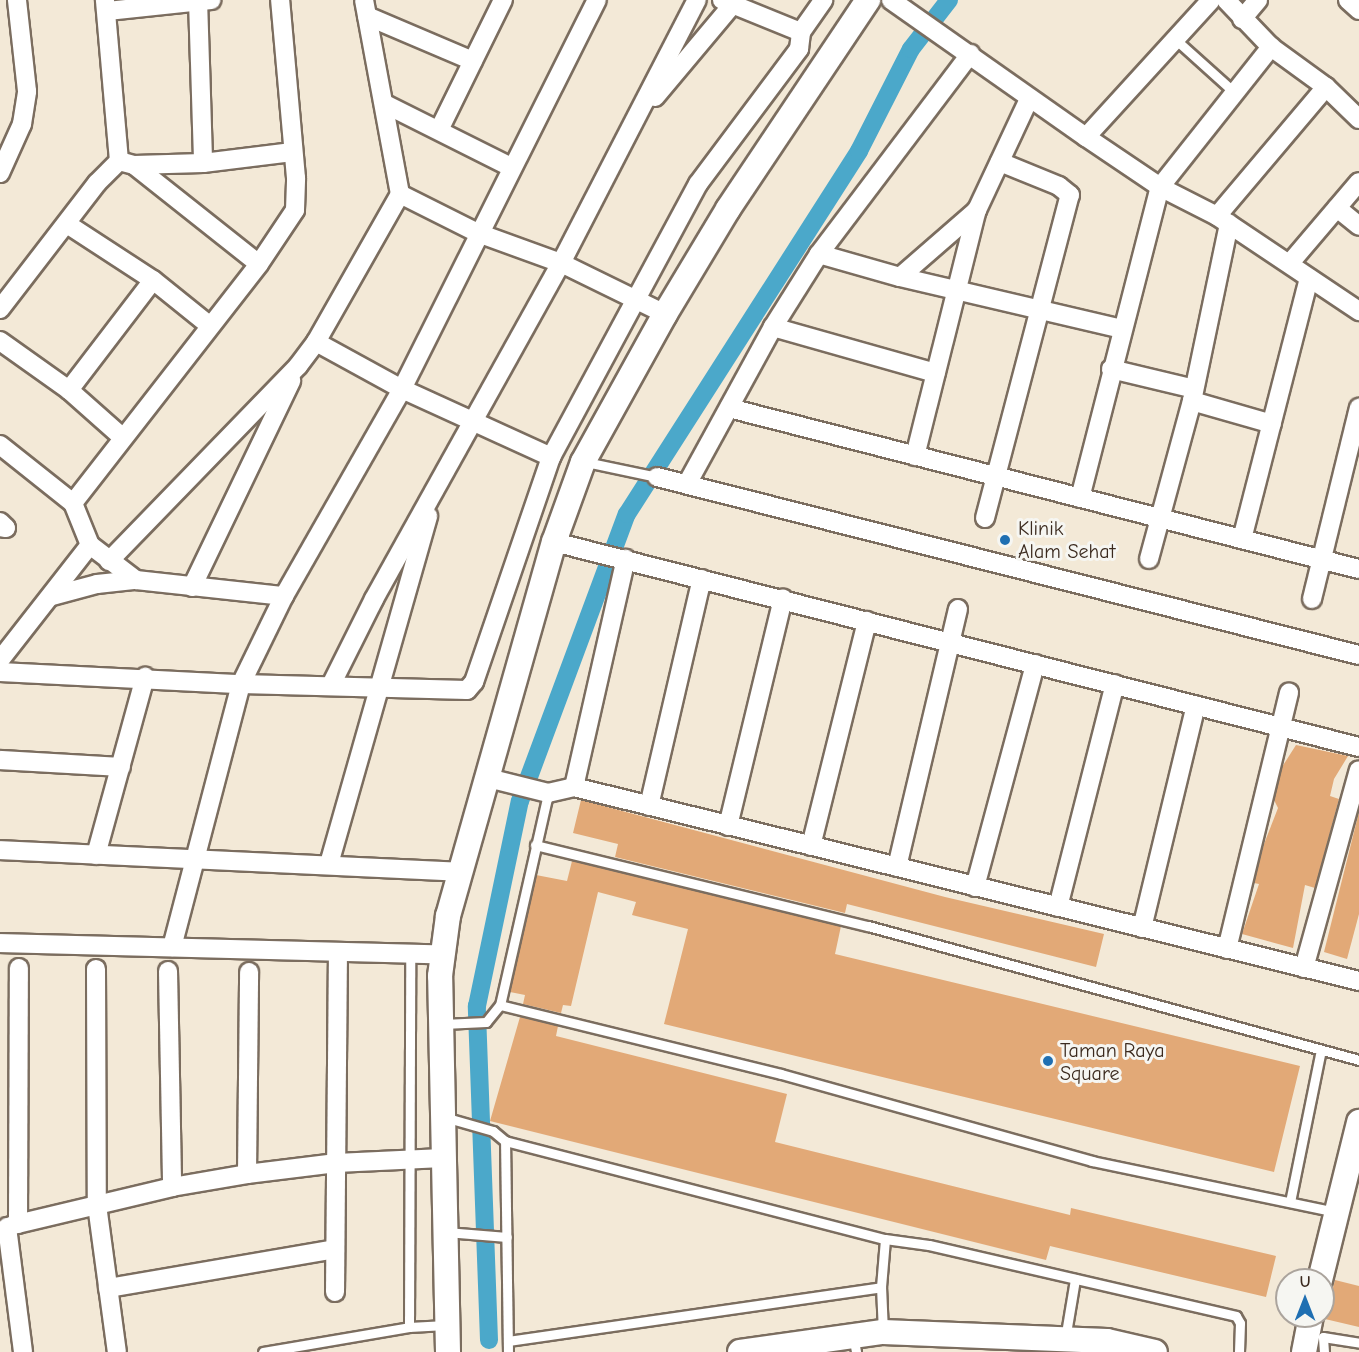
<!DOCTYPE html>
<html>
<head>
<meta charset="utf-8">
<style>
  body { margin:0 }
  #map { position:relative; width:1359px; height:1352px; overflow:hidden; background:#f3e9d7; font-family:"Comic Neue",sans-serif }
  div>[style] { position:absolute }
  .canal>* { height:18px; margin:-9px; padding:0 9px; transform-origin:9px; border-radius:9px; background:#4ba8ca }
  .building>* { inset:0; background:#e2a977 }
  .roads { filter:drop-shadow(2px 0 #7b6d5f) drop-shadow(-2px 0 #7b6d5f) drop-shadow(0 2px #7b6d5f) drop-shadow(0 -2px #7b6d5f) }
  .service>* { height:9px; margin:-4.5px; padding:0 4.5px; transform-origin:4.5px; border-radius:4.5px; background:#fff }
  .minor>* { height:18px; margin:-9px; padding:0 9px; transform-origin:9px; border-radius:9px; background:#fff }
  .tertiary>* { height:24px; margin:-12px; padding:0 12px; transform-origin:12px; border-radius:12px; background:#fff }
  .dots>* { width:16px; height:16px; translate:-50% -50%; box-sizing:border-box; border:3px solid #f6f6f2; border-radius:50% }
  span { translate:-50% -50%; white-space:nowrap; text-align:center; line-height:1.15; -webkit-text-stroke:6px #f6f6f2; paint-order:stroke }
  .poi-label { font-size:20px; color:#3b2a1e }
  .left { translate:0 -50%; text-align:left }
  .north { position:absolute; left:1275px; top:1268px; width:60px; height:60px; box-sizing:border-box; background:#f6f6f2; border:2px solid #aba49d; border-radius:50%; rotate:0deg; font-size:16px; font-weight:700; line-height:24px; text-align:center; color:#3b2a1e }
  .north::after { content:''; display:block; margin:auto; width:21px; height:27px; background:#1f6fb2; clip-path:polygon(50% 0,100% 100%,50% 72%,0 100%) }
</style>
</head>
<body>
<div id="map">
  <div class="canal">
    <div style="left:489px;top:1340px;width:334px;rotate:-92.1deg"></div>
    <div style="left:477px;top:1006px;width:209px;rotate:-78.2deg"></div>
    <div style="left:520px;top:801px;width:306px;rotate:-69.6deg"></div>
    <div style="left:627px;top:514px;width:431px;rotate:-57.4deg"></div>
    <div style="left:859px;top:151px;width:114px;rotate:-63deg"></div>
    <div style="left:911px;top:49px;width:62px;rotate:-52.2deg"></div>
  </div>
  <div class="building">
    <div style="clip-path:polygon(1296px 745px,1348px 756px,1334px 779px,1330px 796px,1339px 799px,1315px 888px,1305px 885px,1293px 948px,1242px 934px,1259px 884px,1254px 883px,1264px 844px,1278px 808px,1274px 800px,1282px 767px)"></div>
    <div style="clip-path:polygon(581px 800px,945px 897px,1104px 934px,1096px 967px,847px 904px,845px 913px,615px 857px,618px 844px,573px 833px)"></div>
    <div style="clip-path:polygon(1359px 812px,1359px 914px,1347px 959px,1324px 952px)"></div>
    <div style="clip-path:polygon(572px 861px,841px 926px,835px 954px,1300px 1066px,1274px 1172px,664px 1024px,688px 929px,632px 915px,636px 902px,598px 892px,571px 1006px,563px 1005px,561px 1013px,523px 1004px,525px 995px,510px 992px,536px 875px,567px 881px)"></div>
    <div style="clip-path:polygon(520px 1017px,558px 1026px,556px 1036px,787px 1094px,775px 1142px,1070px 1215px,1071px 1208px,1276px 1256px,1266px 1297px,1050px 1246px,1046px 1260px,490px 1121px)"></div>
    <div style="clip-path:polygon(1335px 1280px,1359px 1286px,1359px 1327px,1325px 1319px)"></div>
  </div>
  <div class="roads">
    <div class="service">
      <div style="left:1175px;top:39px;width:81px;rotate:42deg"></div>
      <div style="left:586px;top:462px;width:73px;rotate:11.9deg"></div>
      <div style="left:535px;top:845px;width:343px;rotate:13.7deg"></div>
      <div style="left:868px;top:926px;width:509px;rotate:15.26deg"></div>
      <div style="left:500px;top:1005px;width:289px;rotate:13.8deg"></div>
      <div style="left:781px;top:1074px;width:323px;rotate:15.6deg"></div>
      <div style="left:1092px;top:1161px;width:249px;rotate:11.8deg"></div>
      <div style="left:443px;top:1024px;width:43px;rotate:-2.7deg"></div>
      <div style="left:486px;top:1022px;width:22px;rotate:-51deg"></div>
      <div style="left:500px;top:1005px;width:217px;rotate:-77.2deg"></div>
      <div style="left:444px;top:1117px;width:51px;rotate:15.9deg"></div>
      <div style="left:493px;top:1131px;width:16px;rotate:40deg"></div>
      <div style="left:1290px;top:1202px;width:155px;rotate:-78.5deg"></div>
      <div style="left:446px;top:1232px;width:61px;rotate:4.7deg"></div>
      <div style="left:409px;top:1327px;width:373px;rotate:-89.8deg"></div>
      <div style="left:883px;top:1332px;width:45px;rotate:-92.5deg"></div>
      <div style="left:881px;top:1287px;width:48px;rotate:-85.2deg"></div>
      <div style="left:853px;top:1336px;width:16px;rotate:79deg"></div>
      <div style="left:1065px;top:1339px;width:61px;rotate:-80.5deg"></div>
      <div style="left:508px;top:1341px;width:377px;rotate:-8.2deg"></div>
      <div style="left:263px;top:1352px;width:148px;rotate:-9.7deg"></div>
      <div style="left:409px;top:1327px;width:37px;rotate:-3deg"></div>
      <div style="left:508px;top:1352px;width:211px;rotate:-90.8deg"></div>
      <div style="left:505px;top:1141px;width:392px;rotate:14.5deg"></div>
      <div style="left:885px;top:1239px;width:44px;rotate:7.8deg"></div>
      <div style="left:929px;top:1245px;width:315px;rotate:13deg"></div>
      <div style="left:1236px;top:1316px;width:8px;rotate:60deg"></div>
      <div style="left:1240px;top:1323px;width:29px;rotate:92deg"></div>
      <div style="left:1324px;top:1352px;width:15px;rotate:-94deg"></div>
      <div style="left:1323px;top:1337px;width:36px;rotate:9deg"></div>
    </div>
    <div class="minor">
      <div style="left:198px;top:0;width:163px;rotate:88.2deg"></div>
      <div style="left:722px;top:0;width:85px;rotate:22.1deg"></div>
      <div style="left:891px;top:0;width:238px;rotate:35.1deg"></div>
      <div style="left:1086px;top:137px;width:89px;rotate:34deg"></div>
      <div style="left:1160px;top:187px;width:64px;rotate:27deg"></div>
      <div style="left:1217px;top:216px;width:171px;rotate:33.8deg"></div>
      <div style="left:1226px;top:0;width:65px;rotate:46.2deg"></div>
      <div style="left:1271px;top:47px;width:68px;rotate:36deg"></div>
      <div style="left:1326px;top:87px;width:46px;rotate:44.1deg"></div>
      <div style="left:1348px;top:0;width:15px;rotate:42deg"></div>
      <div style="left:107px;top:11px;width:105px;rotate:-6deg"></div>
      <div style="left:367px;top:16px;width:115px;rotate:23deg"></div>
      <div style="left:1242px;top:19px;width:25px;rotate:-50deg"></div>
      <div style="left:655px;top:97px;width:121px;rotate:-50deg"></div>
      <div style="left:385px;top:104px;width:141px;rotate:26.6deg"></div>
      <div style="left:439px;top:130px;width:145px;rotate:-63.8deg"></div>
      <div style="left:1086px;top:137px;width:185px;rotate:-47.6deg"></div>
      <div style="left:119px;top:161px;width:16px;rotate:15deg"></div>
      <div style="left:134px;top:165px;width:159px;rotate:38.4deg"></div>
      <div style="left:134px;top:165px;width:69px;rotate:-1.7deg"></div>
      <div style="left:203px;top:163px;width:90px;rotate:-7deg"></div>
      <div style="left:0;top:173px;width:54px;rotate:-65.8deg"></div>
      <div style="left:22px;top:124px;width:33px;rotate:-81deg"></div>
      <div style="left:27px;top:91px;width:92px;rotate:-96.3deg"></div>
      <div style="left:400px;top:194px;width:87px;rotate:26.6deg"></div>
      <div style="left:478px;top:233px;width:88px;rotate:19.9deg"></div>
      <div style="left:561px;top:263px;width:116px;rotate:26.1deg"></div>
      <div style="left:1337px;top:208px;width:28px;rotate:39deg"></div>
      <div style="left:1217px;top:216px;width:169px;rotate:-49.8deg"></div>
      <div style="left:67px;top:224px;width:103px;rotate:33.1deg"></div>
      <div style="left:153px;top:280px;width:73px;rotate:38.9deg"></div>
      <div style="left:819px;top:254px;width:84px;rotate:15.9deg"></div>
      <div style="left:900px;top:277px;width:227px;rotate:13.2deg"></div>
      <div style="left:1290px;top:263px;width:106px;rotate:-49.6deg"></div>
      <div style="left:900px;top:277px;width:102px;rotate:-41deg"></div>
      <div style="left:977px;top:210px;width:123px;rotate:-64.9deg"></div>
      <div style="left:0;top:309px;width:159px;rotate:-52.4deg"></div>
      <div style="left:97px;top:183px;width:31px;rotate:-45deg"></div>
      <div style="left:119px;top:161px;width:162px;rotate:-95deg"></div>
      <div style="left:773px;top:327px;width:169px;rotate:15.8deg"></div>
      <div style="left:0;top:341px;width:85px;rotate:35.4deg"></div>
      <div style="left:69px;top:390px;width:72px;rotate:41.6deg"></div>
      <div style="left:316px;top:342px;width:98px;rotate:28.7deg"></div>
      <div style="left:402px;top:389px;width:164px;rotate:24.5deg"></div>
      <div style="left:1111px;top:369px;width:85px;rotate:13.5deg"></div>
      <div style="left:69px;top:390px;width:138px;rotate:-52.6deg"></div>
      <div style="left:1192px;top:401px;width:83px;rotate:16deg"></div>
      <div style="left:729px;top:408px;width:650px;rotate:14.34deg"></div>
      <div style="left:0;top:445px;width:93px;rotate:38.5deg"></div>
      <div style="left:73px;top:503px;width:45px;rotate:68deg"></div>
      <div style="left:90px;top:545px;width:58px;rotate:37.3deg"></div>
      <div style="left:136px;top:580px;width:149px;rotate:6.2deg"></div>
      <div style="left:915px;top:456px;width:254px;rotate:-75.9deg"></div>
      <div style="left:657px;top:477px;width:724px;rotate:14.23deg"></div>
      <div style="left:687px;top:484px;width:179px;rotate:-61.3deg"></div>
      <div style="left:773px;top:327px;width:86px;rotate:-57.8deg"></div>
      <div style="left:819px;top:254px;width:251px;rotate:-52.9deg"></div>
      <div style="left:1080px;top:498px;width:321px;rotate:-75.6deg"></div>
      <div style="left:1160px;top:187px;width:179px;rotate:-51.6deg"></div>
      <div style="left:73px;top:503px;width:303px;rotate:-52.1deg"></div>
      <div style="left:259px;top:264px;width:65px;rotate:-56.3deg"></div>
      <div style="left:295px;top:210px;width:32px;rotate:-88deg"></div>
      <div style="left:296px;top:178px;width:179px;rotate:-95.1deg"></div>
      <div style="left:985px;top:518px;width:334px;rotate:-75.3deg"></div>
      <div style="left:1070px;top:195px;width:14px;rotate:-141deg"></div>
      <div style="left:1059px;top:186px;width:64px;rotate:-157.9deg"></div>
      <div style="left:0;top:522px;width:8px;rotate:45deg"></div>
      <div style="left:6px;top:528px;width:6px;rotate:-171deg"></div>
      <div style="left:1242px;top:539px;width:269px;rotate:-75.6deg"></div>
      <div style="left:554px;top:542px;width:831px;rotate:14.29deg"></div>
      <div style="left:1149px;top:559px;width:164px;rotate:-74.8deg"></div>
      <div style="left:1192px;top:401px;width:181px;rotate:-78.2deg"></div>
      <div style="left:109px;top:561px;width:272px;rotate:-45.9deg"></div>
      <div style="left:298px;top:366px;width:30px;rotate:-53deg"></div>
      <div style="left:316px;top:342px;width:170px;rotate:-60.4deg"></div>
      <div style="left:400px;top:194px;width:197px;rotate:-100.5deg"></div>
      <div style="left:192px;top:587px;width:229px;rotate:-64.3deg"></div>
      <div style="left:52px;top:596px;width:47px;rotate:-14.9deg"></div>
      <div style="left:97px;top:584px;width:39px;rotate:-6deg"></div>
      <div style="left:1312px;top:599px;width:197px;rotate:-76.2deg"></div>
      <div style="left:0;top:660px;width:146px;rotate:-52deg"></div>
      <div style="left:0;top:672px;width:241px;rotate:2.9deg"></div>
      <div style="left:241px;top:684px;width:226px;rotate:1.5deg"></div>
      <div style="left:467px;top:690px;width:11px;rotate:-49deg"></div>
      <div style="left:474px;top:682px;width:238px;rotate:-71.1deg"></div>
      <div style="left:551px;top:457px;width:310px;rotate:-61.7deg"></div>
      <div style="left:698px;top:184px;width:169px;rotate:-53.2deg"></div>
      <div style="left:799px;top:49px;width:17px;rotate:-83deg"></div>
      <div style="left:801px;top:32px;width:39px;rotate:-55deg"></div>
      <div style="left:331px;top:685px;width:96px;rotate:-63.4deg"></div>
      <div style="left:374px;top:599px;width:385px;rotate:-60.9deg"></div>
      <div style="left:561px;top:263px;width:296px;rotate:-62.7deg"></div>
      <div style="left:0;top:760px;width:121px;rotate:3.3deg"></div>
      <div style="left:488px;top:778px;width:62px;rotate:14deg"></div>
      <div style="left:548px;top:793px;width:27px;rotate:-13deg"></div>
      <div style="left:574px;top:787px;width:234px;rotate:-77.2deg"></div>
      <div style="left:574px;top:787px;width:809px;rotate:13.88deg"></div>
      <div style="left:649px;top:806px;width:233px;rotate:-76.9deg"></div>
      <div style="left:728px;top:826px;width:234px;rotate:-76.4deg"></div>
      <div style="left:811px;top:846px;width:232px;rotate:-76deg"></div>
      <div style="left:0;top:850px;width:461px;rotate:2.7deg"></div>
      <div style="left:96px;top:855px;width:185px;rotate:-74.6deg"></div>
      <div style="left:329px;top:864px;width:362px;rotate:-74.1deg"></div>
      <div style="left:897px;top:867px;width:265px;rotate:-76.7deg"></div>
      <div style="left:975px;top:887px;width:231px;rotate:-74.9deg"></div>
      <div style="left:1058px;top:907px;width:230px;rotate:-75.7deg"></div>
      <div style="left:1142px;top:928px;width:229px;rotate:-76.4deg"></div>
      <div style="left:0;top:943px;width:444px;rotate:1.5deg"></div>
      <div style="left:172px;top:947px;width:272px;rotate:-75.3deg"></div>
      <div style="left:241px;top:684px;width:98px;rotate:-64deg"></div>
      <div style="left:284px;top:596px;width:238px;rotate:-60.3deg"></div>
      <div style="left:402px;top:389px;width:435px;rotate:-63.4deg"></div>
      <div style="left:1227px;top:949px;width:264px;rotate:-76.4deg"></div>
      <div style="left:1304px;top:968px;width:205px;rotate:-74.5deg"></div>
      <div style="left:96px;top:969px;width:236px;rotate:89.8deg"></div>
      <div style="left:97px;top:1205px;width:148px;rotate:82.3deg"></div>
      <div style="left:168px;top:971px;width:216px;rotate:88.9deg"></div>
      <div style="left:247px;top:1174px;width:202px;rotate:-89.4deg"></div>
      <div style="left:18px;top:1224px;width:256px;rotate:-89.8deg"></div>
      <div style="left:13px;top:1225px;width:163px;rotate:-13.4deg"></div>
      <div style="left:172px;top:1187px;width:76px;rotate:-9.8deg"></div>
      <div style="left:247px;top:1174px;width:90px;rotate:-7deg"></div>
      <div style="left:336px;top:1163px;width:107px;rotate:-2.7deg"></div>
      <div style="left:7px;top:1227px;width:126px;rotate:82.7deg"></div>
      <div style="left:108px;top:1288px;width:230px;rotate:-9.7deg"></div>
      <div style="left:335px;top:1292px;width:338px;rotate:-89.5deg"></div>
    </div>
    <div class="tertiary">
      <div style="left:1320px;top:1280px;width:163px;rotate:-76.1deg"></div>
      <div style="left:448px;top:1352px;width:376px;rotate:-91.2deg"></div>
      <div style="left:440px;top:976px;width:61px;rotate:-82.4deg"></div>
      <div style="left:448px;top:916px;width:389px;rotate:-74.2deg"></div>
      <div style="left:554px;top:542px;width:85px;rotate:-70.1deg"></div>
      <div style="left:583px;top:462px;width:169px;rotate:-61deg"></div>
      <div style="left:665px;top:314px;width:122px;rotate:-59deg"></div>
      <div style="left:728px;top:209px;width:252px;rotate:-56.2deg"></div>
      <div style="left:740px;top:1352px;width:144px;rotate:-8deg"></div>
      <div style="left:883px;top:1332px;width:224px;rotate:2.3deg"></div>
      <div style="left:1107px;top:1341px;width:49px;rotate:12.9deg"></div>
      <div style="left:1304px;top:1352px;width:37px;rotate:-79deg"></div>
    </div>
  </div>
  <div class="dots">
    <div style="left:1005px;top:540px;background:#1f6fb2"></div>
    <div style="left:1048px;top:1061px;background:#1f6fb2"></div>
  </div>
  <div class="poi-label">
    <span class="left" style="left:1018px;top:540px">Klinik<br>Alam Sehat</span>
    <span class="left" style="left:1060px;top:1062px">Taman Raya<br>Square</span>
  </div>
  <div class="north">U</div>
</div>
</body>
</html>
